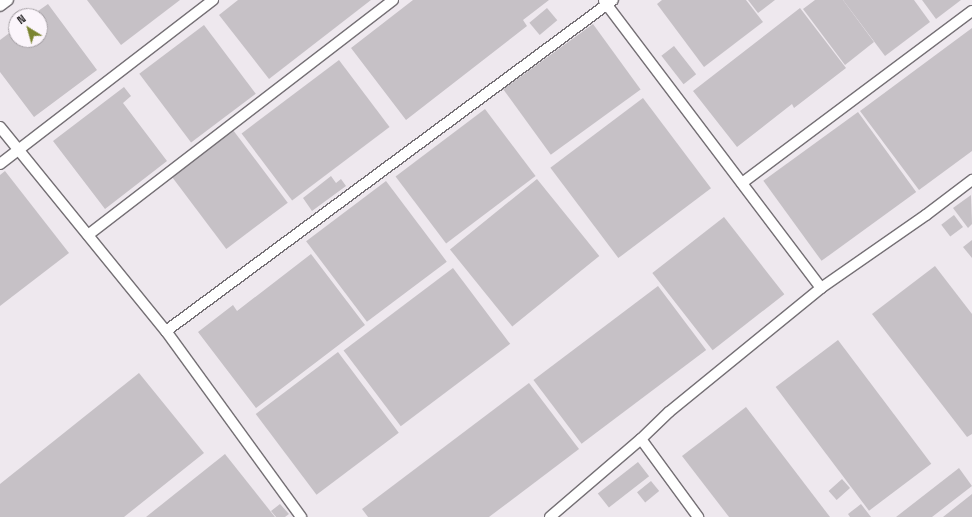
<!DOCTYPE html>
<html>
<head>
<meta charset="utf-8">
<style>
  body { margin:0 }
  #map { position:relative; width:972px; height:517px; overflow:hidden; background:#eee8ee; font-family:"Space Grotesk",sans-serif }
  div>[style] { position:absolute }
  .building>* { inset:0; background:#c6c1c6; transform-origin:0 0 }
  .roads { filter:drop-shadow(1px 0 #757075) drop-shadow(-1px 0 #757075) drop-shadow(0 1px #757075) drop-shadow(0 -1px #757075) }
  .lane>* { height:10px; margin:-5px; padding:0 5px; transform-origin:5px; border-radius:5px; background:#fff }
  span { translate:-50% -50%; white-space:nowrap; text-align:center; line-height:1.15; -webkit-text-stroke:3px #fbf5fb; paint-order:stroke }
  .north { position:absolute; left:8px; top:8px; width:40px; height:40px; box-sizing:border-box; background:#fbf5fb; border:1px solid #a49fa4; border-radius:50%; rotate:323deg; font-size:11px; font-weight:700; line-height:16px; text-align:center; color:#211f21 }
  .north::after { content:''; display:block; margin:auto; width:14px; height:18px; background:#7b8430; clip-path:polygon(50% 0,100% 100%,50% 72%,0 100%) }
</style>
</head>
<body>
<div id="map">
  <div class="building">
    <div style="clip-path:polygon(87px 0,180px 0,121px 45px)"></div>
    <div style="clip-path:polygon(238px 0,371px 0,269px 79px,219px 15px)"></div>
    <div style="clip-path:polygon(413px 0,549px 0,523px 20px,527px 26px,406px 120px,351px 48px)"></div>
    <div style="clip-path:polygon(662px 0,746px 0,763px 22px,704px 67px,657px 4px)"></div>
    <div style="clip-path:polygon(748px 0,775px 0,758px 13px)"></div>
    <div style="clip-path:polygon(815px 0,843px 0,874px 42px,845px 65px,803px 9px)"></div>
    <div style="clip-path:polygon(843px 0,914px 0,930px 22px,885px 56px)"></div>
    <div style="clip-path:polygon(922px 0,961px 0,936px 19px)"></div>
    <div style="clip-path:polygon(48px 4px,97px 70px,34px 117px,0 72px,0 40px,16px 28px,16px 40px,40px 40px,40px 16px,31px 16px)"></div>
    <div style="left:547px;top:8px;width:16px;height:23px;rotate:50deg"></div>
    <div style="clip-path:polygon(800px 8px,846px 68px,794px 108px,792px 104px,737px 147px,693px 91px)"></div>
    <div style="left:593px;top:24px;width:81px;height:111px;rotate:54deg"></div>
    <div style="left:204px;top:25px;width:86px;height:81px;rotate:53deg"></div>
    <div style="clip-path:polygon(972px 28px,972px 151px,919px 190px,860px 111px)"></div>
    <div style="left:674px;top:46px;width:36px;height:16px;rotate:52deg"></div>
    <div style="left:339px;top:60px;width:84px;height:122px;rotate:53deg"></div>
    <div style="clip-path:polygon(124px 87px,131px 96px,123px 103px,167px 161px,105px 209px,53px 141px)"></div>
    <div style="left:643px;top:98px;width:113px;height:116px;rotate:53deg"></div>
    <div style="left:485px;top:109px;width:84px;height:112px;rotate:53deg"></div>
    <div style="left:858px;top:112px;width:99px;height:117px;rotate:54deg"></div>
    <div style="left:233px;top:130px;width:91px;height:77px;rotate:53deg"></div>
    <div style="clip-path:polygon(5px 171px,69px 253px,0 306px,0 175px)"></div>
    <div style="clip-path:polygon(331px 176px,336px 183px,341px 179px,346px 186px,312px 211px,303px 198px)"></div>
    <div style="left:537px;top:179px;width:99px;height:112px;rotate:51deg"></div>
    <div style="left:386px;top:181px;width:101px;height:100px;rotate:53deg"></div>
    <div style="clip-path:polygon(971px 195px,972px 224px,968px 228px,953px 208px)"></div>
    <div style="left:954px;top:215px;width:15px;height:16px;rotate:53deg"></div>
    <div style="left:724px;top:217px;width:98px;height:91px;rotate:52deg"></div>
    <div style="clip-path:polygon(972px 240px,972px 258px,963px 247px)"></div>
    <div style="clip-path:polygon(311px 254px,365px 325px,256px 408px,198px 332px,233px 305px,237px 311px)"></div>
    <div style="clip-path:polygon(935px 266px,972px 314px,972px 434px,967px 437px,872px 314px)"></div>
    <div style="left:453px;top:268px;width:95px;height:137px;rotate:53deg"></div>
    <div style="left:658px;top:286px;width:80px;height:156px;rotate:53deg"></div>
    <div style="left:838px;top:340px;width:155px;height:78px;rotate:53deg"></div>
    <div style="left:338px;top:352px;width:101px;height:103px;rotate:53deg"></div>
    <div style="clip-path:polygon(139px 373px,204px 453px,124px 517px,0 517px,0 484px)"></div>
    <div style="clip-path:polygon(529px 383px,579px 449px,489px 517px,368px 517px,362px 509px)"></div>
    <div style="clip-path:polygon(746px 407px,830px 517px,729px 517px,682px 456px)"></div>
    <div style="clip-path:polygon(225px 454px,275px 517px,146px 517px)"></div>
    <div style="left:638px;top:462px;width:18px;height:51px;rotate:52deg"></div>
    <div style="clip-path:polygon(959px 468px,972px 486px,932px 517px,896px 517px)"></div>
    <div style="left:842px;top:479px;width:12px;height:18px;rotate:48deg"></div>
    <div style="left:651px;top:481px;width:13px;height:18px;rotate:51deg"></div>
    <div style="clip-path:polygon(972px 494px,972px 517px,943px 517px)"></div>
    <div style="clip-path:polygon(280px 504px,289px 514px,285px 517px,276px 517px,271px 511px)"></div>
    <div style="clip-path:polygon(861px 504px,871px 517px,850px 517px,848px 514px)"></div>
  </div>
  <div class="roads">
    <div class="lane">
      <div style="left:604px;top:1px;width:360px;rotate:52.9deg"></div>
      <div style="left:0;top:6px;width:10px;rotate:-37deg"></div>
      <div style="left:0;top:127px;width:263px;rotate:50.9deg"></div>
      <div style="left:166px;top:331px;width:230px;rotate:54deg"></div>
      <div style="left:0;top:164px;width:269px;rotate:-37.6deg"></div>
      <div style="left:742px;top:183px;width:287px;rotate:-36.8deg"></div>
      <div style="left:88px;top:235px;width:385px;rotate:-37.6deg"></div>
      <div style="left:166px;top:331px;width:556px;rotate:-36.52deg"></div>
      <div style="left:641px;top:439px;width:39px;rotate:-44deg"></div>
      <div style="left:669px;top:412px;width:196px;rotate:-39.2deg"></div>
      <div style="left:821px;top:288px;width:128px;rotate:-34.8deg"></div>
      <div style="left:926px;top:215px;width:58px;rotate:-37.3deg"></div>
      <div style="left:550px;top:517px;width:120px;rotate:-40.6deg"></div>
      <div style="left:641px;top:439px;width:97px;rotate:53.8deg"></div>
    </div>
  </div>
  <div class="north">N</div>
</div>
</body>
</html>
